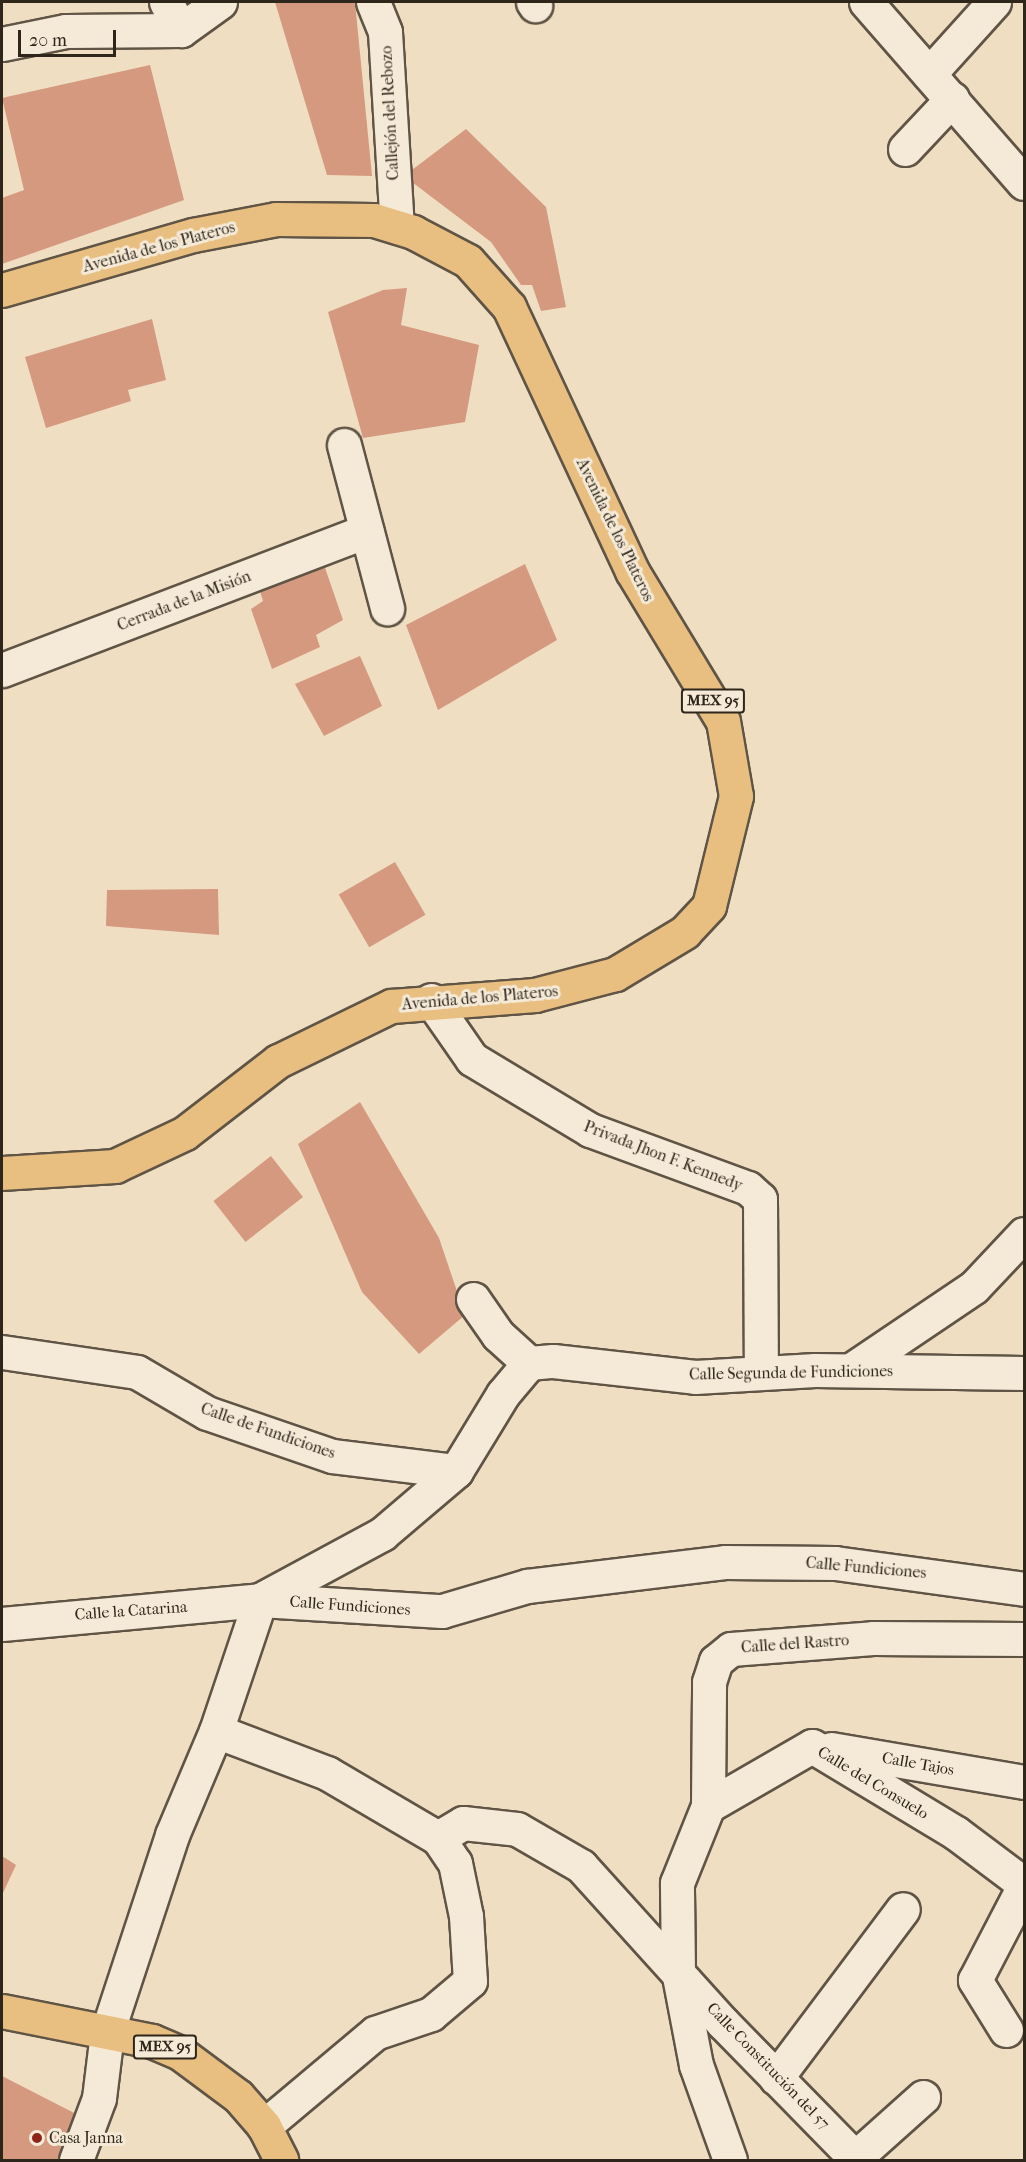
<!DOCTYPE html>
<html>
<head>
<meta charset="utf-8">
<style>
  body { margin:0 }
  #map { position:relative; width:1026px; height:2162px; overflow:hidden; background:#f0dec2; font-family:"IM FELL French Canon",serif }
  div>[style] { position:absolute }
  .building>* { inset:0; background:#d4997f; transform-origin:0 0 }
  .roads { filter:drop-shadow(2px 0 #5f5445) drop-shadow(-2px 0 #5f5445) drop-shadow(0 2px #5f5445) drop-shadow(0 -2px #5f5445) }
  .minor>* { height:33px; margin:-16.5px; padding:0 16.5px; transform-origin:16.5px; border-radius:16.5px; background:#f5ead7 }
  .major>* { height:33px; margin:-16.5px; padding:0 16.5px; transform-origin:16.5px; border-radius:16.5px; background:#e8bf81 }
  .dots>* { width:16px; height:16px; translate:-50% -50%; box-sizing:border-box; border:3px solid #f5ead7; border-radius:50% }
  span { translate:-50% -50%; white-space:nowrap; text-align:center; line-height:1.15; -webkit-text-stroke:6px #f5ead7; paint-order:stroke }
  .shield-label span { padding:2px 4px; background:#f5ead7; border:2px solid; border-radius:4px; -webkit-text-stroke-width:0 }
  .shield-label { font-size:15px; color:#2f261b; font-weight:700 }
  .street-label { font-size:16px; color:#2f261b }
  .poi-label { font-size:16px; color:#2f261b }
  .left { translate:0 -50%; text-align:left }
  .frame { position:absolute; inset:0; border:3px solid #2f261b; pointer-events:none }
  .scale { position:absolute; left:18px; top:30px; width:98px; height:27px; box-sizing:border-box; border:3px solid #2f261b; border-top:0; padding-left:8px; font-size:18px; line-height:21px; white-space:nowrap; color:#2f261b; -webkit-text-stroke:4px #f5ead7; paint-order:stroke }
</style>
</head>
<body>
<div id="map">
  <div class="building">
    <div style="clip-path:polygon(275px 2px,355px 2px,372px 176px,327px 175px)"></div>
    <div style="clip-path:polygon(150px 65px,184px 200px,2px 264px,2px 198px,24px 190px,2px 98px)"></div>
    <div style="clip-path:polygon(466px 129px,546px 207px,566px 307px,541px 311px,532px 285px,521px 285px,491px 242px,404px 176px)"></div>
    <div style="clip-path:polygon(407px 288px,401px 325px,479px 345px,465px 422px,363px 438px,328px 312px,383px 290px)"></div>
    <div style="clip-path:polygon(152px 319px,166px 380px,128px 390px,131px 401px,46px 428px,25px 357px)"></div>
    <div style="clip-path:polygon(323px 562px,343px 620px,316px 635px,320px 647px,272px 669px,251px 609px,263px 601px,257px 581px)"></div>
    <div style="clip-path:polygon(525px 564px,557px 640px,438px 710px,406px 625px)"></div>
    <div style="clip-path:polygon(360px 656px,382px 706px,324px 736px,295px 684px)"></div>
    <div style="left:395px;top:862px;width:61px;height:65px;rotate:60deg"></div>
    <div style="clip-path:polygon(218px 889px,219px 935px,106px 926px,107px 890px)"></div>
    <div style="clip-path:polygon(360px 1102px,439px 1238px,465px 1315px,419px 1354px,362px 1292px,298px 1144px)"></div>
    <div style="left:271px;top:1156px;width:52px;height:73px;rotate:52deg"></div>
    <div style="clip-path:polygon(2px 1856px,16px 1865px,2px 1895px)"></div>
    <div style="clip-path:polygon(2px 2076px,80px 2116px,64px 2160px,2px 2160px)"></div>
  </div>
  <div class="roads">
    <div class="minor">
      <div style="left:166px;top:2px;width:32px;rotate:62deg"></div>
      <div style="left:373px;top:2px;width:32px;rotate:68deg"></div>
      <div style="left:385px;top:32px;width:195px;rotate:86.5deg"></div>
      <div style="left:533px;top:2px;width:4px;rotate:56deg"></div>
      <div style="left:866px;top:2px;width:240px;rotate:48.9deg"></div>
      <div style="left:181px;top:30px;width:48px;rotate:-35.7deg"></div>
      <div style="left:2px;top:44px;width:65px;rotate:-11.5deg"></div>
      <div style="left:66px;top:31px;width:115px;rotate:-0.5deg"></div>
      <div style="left:929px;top:74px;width:97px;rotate:-47.9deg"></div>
      <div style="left:905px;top:149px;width:69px;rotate:-46.8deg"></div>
      <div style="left:344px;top:445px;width:169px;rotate:75.2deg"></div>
      <div style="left:2px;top:670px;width:390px;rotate:-20.9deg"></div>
      <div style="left:431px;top:1000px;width:72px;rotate:55.2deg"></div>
      <div style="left:472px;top:1059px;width:138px;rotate:31deg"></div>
      <div style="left:590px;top:1130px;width:168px;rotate:20.2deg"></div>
      <div style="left:748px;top:1188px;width:16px;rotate:43deg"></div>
      <div style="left:760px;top:1199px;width:174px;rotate:89.7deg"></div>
      <div style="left:473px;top:1299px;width:44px;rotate:55.2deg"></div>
      <div style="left:498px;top:1335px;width:42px;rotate:42.1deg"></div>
      <div style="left:2px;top:1352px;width:136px;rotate:8.4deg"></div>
      <div style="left:137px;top:1372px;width:81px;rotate:30.4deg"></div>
      <div style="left:207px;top:1413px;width:132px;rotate:19deg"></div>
      <div style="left:332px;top:1456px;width:125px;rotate:6.9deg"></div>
      <div style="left:851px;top:1370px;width:148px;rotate:-34deg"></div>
      <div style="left:974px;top:1287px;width:73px;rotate:-46.7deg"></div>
      <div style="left:260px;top:1600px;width:139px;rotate:-28.4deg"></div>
      <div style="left:382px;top:1534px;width:97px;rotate:-40.4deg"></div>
      <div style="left:456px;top:1471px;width:90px;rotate:-58.6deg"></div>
      <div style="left:503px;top:1394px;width:40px;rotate:-50deg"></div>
      <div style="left:529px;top:1363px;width:24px;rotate:-5deg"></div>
      <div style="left:553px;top:1361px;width:143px;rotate:6.4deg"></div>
      <div style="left:695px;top:1377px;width:120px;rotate:-3.3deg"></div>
      <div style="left:815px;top:1370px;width:209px;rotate:0.8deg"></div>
      <div style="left:2px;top:1624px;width:259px;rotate:-5.3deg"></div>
      <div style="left:260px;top:1600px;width:182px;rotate:3.5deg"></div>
      <div style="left:442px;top:1611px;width:89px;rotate:-16.4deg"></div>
      <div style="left:527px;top:1586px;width:199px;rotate:-6.9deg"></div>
      <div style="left:725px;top:1562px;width:110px;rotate:0.5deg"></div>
      <div style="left:835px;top:1563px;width:191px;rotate:7.8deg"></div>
      <div style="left:216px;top:1731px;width:119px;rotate:20.7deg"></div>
      <div style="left:327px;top:1773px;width:129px;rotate:30.4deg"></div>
      <div style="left:438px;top:1838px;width:30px;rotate:56deg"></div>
      <div style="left:455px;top:1863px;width:54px;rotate:78.3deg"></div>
      <div style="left:466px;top:1916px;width:65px;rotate:86.5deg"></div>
      <div style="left:470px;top:1981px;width:51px;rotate:139.8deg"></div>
      <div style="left:431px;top:2014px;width:59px;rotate:161.3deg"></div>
      <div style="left:375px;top:2033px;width:145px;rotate:140deg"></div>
      <div style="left:812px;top:1746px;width:168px;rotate:31.1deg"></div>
      <div style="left:956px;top:1833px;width:85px;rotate:36.9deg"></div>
      <div style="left:831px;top:1749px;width:196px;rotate:9.7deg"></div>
      <div style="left:708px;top:1806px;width:124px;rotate:-89.5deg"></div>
      <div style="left:709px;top:1682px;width:22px;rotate:-72deg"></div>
      <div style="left:716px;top:1661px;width:19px;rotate:-39deg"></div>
      <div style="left:731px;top:1649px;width:142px;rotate:-4.4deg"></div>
      <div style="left:873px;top:1638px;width:151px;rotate:0.4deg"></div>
      <div style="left:438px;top:1838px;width:29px;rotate:-31deg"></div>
      <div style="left:463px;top:1823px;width:54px;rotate:6.3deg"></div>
      <div style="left:517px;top:1829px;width:74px;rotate:30deg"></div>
      <div style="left:581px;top:1866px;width:212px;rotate:47.9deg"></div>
      <div style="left:723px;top:2023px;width:192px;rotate:45.6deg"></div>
      <div style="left:1006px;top:2030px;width:59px;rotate:-121.8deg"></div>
      <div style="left:975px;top:1980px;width:106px;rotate:-62.5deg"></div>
      <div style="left:776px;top:2078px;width:211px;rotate:-53.1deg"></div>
      <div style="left:856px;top:2157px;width:90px;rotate:-41.8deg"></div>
      <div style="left:76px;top:2160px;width:66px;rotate:-69.6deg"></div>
      <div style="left:99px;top:2098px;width:65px;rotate:-83deg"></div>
      <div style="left:107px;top:2033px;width:208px;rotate:-71.8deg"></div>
      <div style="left:172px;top:1835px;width:113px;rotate:-67.1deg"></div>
      <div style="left:216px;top:1731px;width:138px;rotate:-71.4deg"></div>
      <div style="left:730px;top:2160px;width:101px;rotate:-109.7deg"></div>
      <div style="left:696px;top:2065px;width:96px;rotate:-100.8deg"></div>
      <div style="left:678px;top:1971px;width:88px;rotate:-90.7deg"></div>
      <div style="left:677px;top:1883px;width:83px;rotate:-68.1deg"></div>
      <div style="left:708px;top:1806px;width:120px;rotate:-30deg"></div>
    </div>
    <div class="major">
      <div style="left:2px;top:290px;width:199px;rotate:-16.1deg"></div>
      <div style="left:193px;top:235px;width:85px;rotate:-10.9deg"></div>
      <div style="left:276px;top:219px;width:98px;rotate:0.6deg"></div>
      <div style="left:374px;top:220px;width:41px;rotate:17.1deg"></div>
      <div style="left:413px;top:232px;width:62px;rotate:27.8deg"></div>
      <div style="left:468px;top:261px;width:62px;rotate:48.3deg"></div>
      <div style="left:509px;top:307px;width:291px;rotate:65deg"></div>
      <div style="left:632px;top:571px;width:175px;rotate:58.8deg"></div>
      <div style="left:723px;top:721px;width:76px;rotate:80.2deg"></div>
      <div style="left:736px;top:796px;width:113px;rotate:103.8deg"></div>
      <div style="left:709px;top:906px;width:35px;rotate:133deg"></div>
      <div style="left:685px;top:932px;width:82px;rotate:149deg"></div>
      <div style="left:615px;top:974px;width:83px;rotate:165.3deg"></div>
      <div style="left:535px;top:995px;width:144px;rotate:175.6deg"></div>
      <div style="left:391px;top:1006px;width:126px;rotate:154deg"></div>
      <div style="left:278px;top:1061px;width:118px;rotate:142.3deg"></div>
      <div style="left:185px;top:1133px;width:77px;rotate:154.8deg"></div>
      <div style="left:115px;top:1166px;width:113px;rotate:176.5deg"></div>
      <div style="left:2px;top:2011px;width:153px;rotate:11.3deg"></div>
      <div style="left:152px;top:2041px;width:30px;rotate:23deg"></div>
      <div style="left:180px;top:2053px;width:72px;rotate:36.6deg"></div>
      <div style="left:238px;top:2096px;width:40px;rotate:49deg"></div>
      <div style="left:264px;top:2126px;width:38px;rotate:63deg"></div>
    </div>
  </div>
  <div class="dots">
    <div style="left:37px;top:2138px;background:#8f2418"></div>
  </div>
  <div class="shield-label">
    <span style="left:713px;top:701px">MEX 95</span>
    <span style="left:165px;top:2047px">MEX 95</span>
  </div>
  <div class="street-label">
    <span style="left:390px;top:113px;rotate:-93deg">Callejón del Rebozo</span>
    <span style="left:159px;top:247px;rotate:-15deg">Avenida de los Plateros</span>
    <span style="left:615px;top:530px;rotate:64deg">Avenida de los Plateros</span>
    <span style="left:184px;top:601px;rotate:-21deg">Cerrada de la Misión</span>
    <span style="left:480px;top:998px;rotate:-5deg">Avenida de los Plateros</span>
    <span style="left:663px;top:1156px;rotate:21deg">Privada Jhon F. Kennedy</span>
    <span style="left:791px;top:1373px;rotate:-1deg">Calle Segunda de Fundiciones</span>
    <span style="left:268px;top:1431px;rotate:19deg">Calle de Fundiciones</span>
    <span style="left:866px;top:1568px;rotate:5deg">Calle Fundiciones</span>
    <span style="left:350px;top:1606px;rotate:4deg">Calle Fundiciones</span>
    <span style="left:131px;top:1611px;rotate:-4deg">Calle la Catarina</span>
    <span style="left:795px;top:1644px;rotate:-4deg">Calle del Rastro</span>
    <span style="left:918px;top:1764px;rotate:10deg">Calle Tajos</span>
    <span style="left:873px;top:1783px;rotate:31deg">Calle del Consuelo</span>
    <span style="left:768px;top:2066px;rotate:46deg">Calle Constitución del 57</span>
  </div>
  <div class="poi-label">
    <span class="left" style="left:49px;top:2138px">Casa Janna</span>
  </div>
  <div class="frame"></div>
  <div class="scale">20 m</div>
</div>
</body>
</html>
